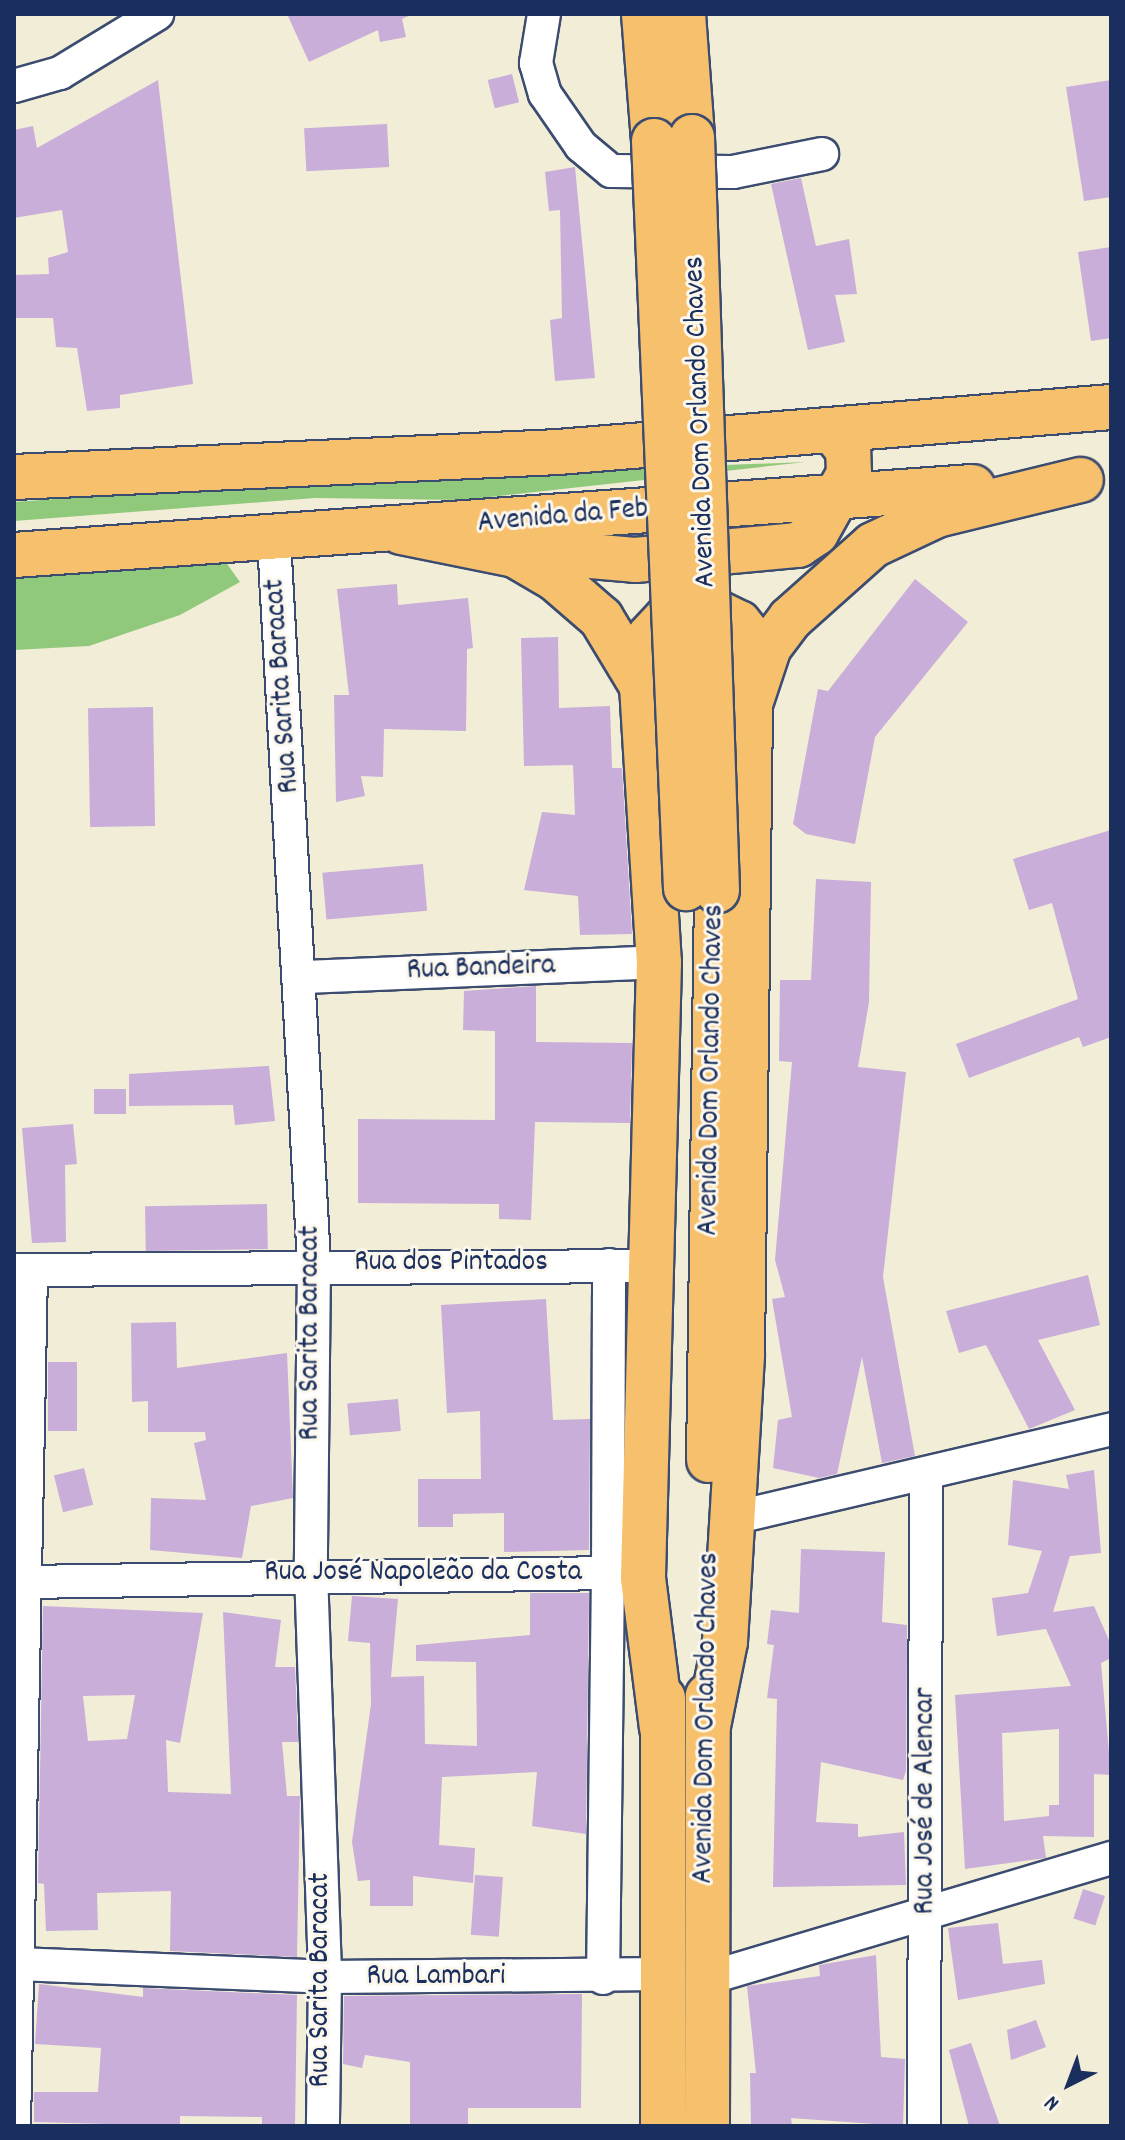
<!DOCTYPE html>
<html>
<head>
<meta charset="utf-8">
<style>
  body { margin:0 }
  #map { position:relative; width:1125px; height:2140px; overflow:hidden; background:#f2edd6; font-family:Dekko,sans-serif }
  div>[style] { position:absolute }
  .green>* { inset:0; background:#91c97c }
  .building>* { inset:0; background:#c8aed9; transform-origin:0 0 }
  .roads { filter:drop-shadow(2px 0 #3b4c70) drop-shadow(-2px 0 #3b4c70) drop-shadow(0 2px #3b4c70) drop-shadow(0 -2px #3b4c70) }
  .street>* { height:32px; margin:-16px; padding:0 16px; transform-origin:16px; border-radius:16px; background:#fff }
  .primary>* { height:44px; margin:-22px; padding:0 22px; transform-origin:22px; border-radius:22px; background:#f7c06c }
  .bridges { filter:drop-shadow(2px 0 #3b4c70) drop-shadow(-2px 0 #3b4c70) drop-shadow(0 2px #3b4c70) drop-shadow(0 -2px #3b4c70) }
  .primary-bridge>* { height:44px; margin:-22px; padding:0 22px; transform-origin:22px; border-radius:22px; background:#f7c06c }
  span { translate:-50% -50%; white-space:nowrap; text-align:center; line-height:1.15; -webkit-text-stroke:6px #fbf7ec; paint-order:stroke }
  .street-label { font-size:30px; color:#1b2f5e }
  .frame { position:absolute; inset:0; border:16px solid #1b2f5e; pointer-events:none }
  .north { position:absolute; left:1029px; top:2044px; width:80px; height:80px; -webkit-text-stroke:6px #fbf7ec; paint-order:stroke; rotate:222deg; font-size:22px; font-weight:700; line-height:32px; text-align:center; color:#1b2f5e }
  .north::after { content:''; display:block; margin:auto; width:28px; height:36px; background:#1b2f5e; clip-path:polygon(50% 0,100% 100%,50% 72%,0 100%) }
</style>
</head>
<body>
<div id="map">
  <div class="green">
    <div style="clip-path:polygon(806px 462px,463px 500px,315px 498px,14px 521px,14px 502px,300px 481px)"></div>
    <div style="clip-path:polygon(225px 561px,240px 582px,180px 615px,89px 646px,14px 650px,14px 573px)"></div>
  </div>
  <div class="building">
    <div style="clip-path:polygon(287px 14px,413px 14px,402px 19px,406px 37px,380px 42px,378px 30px,309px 62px)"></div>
    <div style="left:512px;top:74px;width:29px;height:25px;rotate:76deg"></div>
    <div style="clip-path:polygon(158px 80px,193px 384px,120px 395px,120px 408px,87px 411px,77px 348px,56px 347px,53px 318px,14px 318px,14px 275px,49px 274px,48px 258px,68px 252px,62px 210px,14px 218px,14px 130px,33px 126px,37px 148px)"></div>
    <div style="clip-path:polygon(1111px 80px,1111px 197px,1084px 201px,1066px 87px)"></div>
    <div style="left:387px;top:124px;width:43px;height:83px;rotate:87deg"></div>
    <div style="clip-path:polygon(575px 167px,595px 378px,555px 381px,550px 320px,562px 318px,560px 210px,549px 211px,545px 172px)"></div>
    <div style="clip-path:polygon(801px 178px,816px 246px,849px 239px,857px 294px,835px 295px,845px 342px,808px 350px,771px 184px)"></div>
    <div style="clip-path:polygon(1111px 247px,1111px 338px,1091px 341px,1078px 252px)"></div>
    <div style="clip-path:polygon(915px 579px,968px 622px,875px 737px,855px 844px,806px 834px,793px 824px,818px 689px,828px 691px)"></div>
    <div style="clip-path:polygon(397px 584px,398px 605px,468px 598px,473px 648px,467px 649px,466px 731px,384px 729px,383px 777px,361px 776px,365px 796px,336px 802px,334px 695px,349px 695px,337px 589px)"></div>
    <div style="clip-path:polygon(558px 637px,559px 708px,610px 706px,612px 768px,622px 768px,632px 934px,580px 935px,578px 896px,524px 890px,542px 812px,575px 815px,573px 765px,524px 766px,521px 638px)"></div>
    <div style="left:153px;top:707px;width:119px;height:65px;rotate:89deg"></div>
    <div style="clip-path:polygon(1111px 830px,1111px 1037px,1083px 1047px,1079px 1037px,969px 1078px,956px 1044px,1078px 999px,1052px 903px,1029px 910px,1013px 859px)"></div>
    <div style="left:423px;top:864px;width:47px;height:101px;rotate:85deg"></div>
    <div style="clip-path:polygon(816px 879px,871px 882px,869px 1002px,858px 1067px,906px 1072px,883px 1277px,915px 1456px,882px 1463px,862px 1357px,837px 1474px,819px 1478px,773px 1468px,778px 1420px,792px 1417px,772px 1299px,785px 1297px,775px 1260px,792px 1062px,779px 1061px,780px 980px,811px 980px)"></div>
    <div style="clip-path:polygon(536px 986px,536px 1042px,632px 1043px,630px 1123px,535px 1122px,531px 1220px,499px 1219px,499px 1204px,358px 1203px,358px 1119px,495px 1120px,495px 1031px,463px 1030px,464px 991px)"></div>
    <div style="clip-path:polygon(269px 1066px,275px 1121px,235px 1125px,233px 1105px,129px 1106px,129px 1074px)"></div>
    <div style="left:94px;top:1089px;width:32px;height:25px"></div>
    <div style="clip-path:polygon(73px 1124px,77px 1164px,65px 1165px,66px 1242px,32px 1243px,22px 1128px)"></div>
    <div style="left:267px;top:1204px;width:45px;height:122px;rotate:89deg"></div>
    <div style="clip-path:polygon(1088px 1275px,1100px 1325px,1038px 1340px,1075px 1410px,1029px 1429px,986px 1345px,959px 1353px,946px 1311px)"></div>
    <div style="clip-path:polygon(546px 1299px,553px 1420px,590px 1419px,589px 1550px,504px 1552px,504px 1513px,453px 1514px,453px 1527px,418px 1527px,418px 1479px,481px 1479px,480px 1411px,447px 1413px,441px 1305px)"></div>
    <div style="clip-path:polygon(176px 1322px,177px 1368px,287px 1353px,293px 1498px,251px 1506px,242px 1558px,150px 1550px,151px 1498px,206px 1500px,194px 1443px,206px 1440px,205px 1432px,148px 1432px,148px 1401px,132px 1402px,131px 1323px)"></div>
    <div style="left:48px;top:1362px;width:29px;height:69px"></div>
    <div style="left:398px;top:1399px;width:32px;height:51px;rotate:85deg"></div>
    <div style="left:84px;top:1468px;width:38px;height:31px;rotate:76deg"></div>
    <div style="clip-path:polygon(evenodd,1094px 1470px,1101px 1553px,1070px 1556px,1053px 1612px,1094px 1606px,1111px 1645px,1111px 1658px,1101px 1663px,1111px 1775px,1094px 1774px,1094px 1837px,1043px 1836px,1046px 1858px,965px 1869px,955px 1695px,1071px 1686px,1046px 1629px,997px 1636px,992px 1598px,1028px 1593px,1042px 1551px,1008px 1545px,1013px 1480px,1069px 1489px,1066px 1475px,1094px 1470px,1059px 1729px,1059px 1805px,1049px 1805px,1049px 1816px,1004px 1821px,1002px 1733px,1059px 1729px)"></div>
    <div style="clip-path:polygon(801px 1549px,885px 1552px,882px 1622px,907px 1625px,906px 1771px,903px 1780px,821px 1762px,816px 1822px,858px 1824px,858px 1837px,904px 1832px,906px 1885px,773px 1887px,777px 1699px,767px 1698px,774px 1645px,767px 1644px,771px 1610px,799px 1613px)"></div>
    <div style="clip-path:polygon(530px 1593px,589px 1593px,586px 1834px,532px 1826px,537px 1772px,442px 1777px,439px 1845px,475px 1848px,473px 1883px,413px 1876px,413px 1906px,370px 1906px,370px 1880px,358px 1881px,352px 1842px,371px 1704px,370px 1643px,348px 1641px,352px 1596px,398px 1599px,391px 1677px,424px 1676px,425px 1744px,477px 1746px,476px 1662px,416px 1661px,416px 1645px,530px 1635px)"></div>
    <div style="clip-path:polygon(evenodd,43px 1606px,203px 1613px,180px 1743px,166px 1740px,168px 1792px,231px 1794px,223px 1612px,281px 1620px,275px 1667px,295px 1667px,298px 1742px,282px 1742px,287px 1796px,300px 1796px,297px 1957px,170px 1951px,171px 1891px,97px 1893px,98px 1930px,46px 1931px,44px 1884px,38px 1883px,43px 1606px,135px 1695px,127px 1739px,88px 1741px,83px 1696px,135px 1695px)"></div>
    <div style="left:475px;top:1875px;width:28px;height:60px;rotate:4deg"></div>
    <div style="left:1083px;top:1889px;width:23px;height:31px;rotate:18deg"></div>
    <div style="clip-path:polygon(998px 1923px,1003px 1964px,1042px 1960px,1045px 1984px,958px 2000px,948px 1928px)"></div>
    <div style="clip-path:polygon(876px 1955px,881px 2057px,905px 2059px,903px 2126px,791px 2118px,792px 2126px,751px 2126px,750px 2073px,756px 2073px,747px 1986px,820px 1976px,819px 1965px)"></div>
    <div style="clip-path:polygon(39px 1984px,143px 1997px,143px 1988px,297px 1995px,295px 2126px,262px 2126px,262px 2117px,180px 2116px,180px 2126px,34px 2122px,34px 2092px,98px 2092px,101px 2048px,35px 2044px)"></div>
    <div style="clip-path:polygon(582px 1994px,581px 2108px,468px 2108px,468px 2126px,410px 2126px,410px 2062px,365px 2055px,362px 2068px,343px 2064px,344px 1996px)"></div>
    <div style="clip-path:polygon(1036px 2020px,1046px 2047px,1011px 2060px,1007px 2030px)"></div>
    <div style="clip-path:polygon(971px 2043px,1000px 2126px,969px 2126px,949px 2050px)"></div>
  </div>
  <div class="roads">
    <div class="street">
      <div style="left:544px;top:14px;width:50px;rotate:99.3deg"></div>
      <div style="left:536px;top:63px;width:32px;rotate:74deg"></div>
      <div style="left:545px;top:94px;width:63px;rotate:55.3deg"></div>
      <div style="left:581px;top:146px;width:39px;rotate:40deg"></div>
      <div style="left:611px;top:171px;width:122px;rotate:0.5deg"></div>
      <div style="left:733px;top:172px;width:91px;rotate:-11.4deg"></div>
      <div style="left:14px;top:86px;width:48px;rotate:-15.8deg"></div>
      <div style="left:60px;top:73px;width:114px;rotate:-31.3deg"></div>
      <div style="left:274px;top:540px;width:724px;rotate:86.83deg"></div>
      <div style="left:314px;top:1263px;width:309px;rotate:90.6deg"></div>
      <div style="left:311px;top:1572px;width:405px;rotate:88deg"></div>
      <div style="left:325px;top:1977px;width:149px;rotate:90.8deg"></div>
      <div style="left:303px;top:977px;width:356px;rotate:-2.4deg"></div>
      <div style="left:14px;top:1270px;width:634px;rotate:-0.36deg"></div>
      <div style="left:733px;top:1518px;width:388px;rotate:-13.2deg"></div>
      <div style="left:608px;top:1573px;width:308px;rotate:-89.8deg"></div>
      <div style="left:25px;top:1582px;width:583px;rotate:-0.88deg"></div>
      <div style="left:608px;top:1573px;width:405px;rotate:90.7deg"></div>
      <div style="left:18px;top:1964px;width:307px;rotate:2.4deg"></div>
      <div style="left:325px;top:1977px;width:337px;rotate:-0.5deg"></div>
      <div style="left:705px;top:1979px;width:424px;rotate:-16.6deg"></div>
      <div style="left:14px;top:2126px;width:856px;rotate:-88.86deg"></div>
      <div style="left:924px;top:2126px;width:649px;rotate:-89.82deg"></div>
    </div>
    <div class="primary">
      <div style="left:644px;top:14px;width:127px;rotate:85.5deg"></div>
      <div style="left:683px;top:14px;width:123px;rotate:85.8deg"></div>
      <div style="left:14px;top:477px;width:545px;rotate:-2.63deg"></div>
      <div style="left:558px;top:452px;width:555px;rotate:-4.65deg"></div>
      <div style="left:401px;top:532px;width:116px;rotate:11.4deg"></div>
      <div style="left:515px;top:555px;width:48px;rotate:30.3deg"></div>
      <div style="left:556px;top:579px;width:60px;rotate:40.9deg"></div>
      <div style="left:601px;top:618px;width:79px;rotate:58.9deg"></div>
      <div style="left:642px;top:686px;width:277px;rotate:86.5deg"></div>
      <div style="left:659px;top:962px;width:616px;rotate:91.49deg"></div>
      <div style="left:643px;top:1578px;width:151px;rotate:82.8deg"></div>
      <div style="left:521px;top:550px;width:114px;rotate:5deg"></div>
      <div style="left:635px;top:560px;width:164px;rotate:-5.3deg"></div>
      <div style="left:798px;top:545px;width:22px;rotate:-34deg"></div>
      <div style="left:816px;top:533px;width:68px;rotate:-60.8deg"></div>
      <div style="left:849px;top:474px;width:24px;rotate:-92deg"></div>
      <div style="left:848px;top:450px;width:24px;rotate:-128deg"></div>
      <div style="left:14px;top:555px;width:961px;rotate:-4.06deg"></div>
      <div style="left:642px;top:686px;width:49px;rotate:-81.9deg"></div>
      <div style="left:649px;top:637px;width:26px;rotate:-47deg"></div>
      <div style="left:667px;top:618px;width:44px;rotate:-11.8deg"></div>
      <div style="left:710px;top:609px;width:32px;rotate:26deg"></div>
      <div style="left:739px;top:623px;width:23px;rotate:52deg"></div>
      <div style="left:753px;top:641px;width:44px;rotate:90deg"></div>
      <div style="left:709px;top:1460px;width:569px;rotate:-89.19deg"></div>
      <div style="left:708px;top:1726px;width:86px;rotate:-78.6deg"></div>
      <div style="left:725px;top:1642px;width:289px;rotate:-86.6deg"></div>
      <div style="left:742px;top:1354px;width:650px;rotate:-89.29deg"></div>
      <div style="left:750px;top:704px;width:60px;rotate:-71.6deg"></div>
      <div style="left:769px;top:647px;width:35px;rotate:-53deg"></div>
      <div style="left:790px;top:619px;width:111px;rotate:-41.7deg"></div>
      <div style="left:873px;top:545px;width:71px;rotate:-25.1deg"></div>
      <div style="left:937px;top:515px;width:148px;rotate:-13.7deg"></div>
      <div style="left:663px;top:2126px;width:428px;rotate:-90deg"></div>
      <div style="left:707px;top:2126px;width:430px;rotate:-89.9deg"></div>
    </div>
  </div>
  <div class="bridges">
    <div class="primary-bridge">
      <div style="left:692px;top:137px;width:754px;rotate:88.1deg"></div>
      <div style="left:654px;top:141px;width:748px;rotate:87.55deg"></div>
    </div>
  </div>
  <div class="street-label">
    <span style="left:702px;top:422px;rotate:-92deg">Avenida Dom Orlando Chaves</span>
    <span style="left:563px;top:518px;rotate:-5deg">Avenida da Feb</span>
    <span style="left:284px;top:686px;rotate:-94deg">Rua Sarita Baracat</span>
    <span style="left:481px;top:970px;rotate:-2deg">Rua Bandeira</span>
    <span style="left:713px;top:1070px;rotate:-89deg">Avenida Dom Orlando Chaves</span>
    <span style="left:451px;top:1264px">Rua dos Pintados</span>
    <span style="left:312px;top:1333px;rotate:-90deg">Rua Sarita Baracat</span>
    <span style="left:423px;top:1574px">Rua José Napoleão da Costa</span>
    <span style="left:708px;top:1718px;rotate:-89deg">Avenida Dom Orlando Chaves</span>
    <span style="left:927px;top:1801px;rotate:-90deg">Rua José de Alencar</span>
    <span style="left:436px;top:1978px">Rua Lambari</span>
    <span style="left:322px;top:1980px;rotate:-90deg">Rua Sarita Baracat</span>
  </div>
  <div class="frame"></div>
  <div class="north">N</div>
</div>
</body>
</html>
